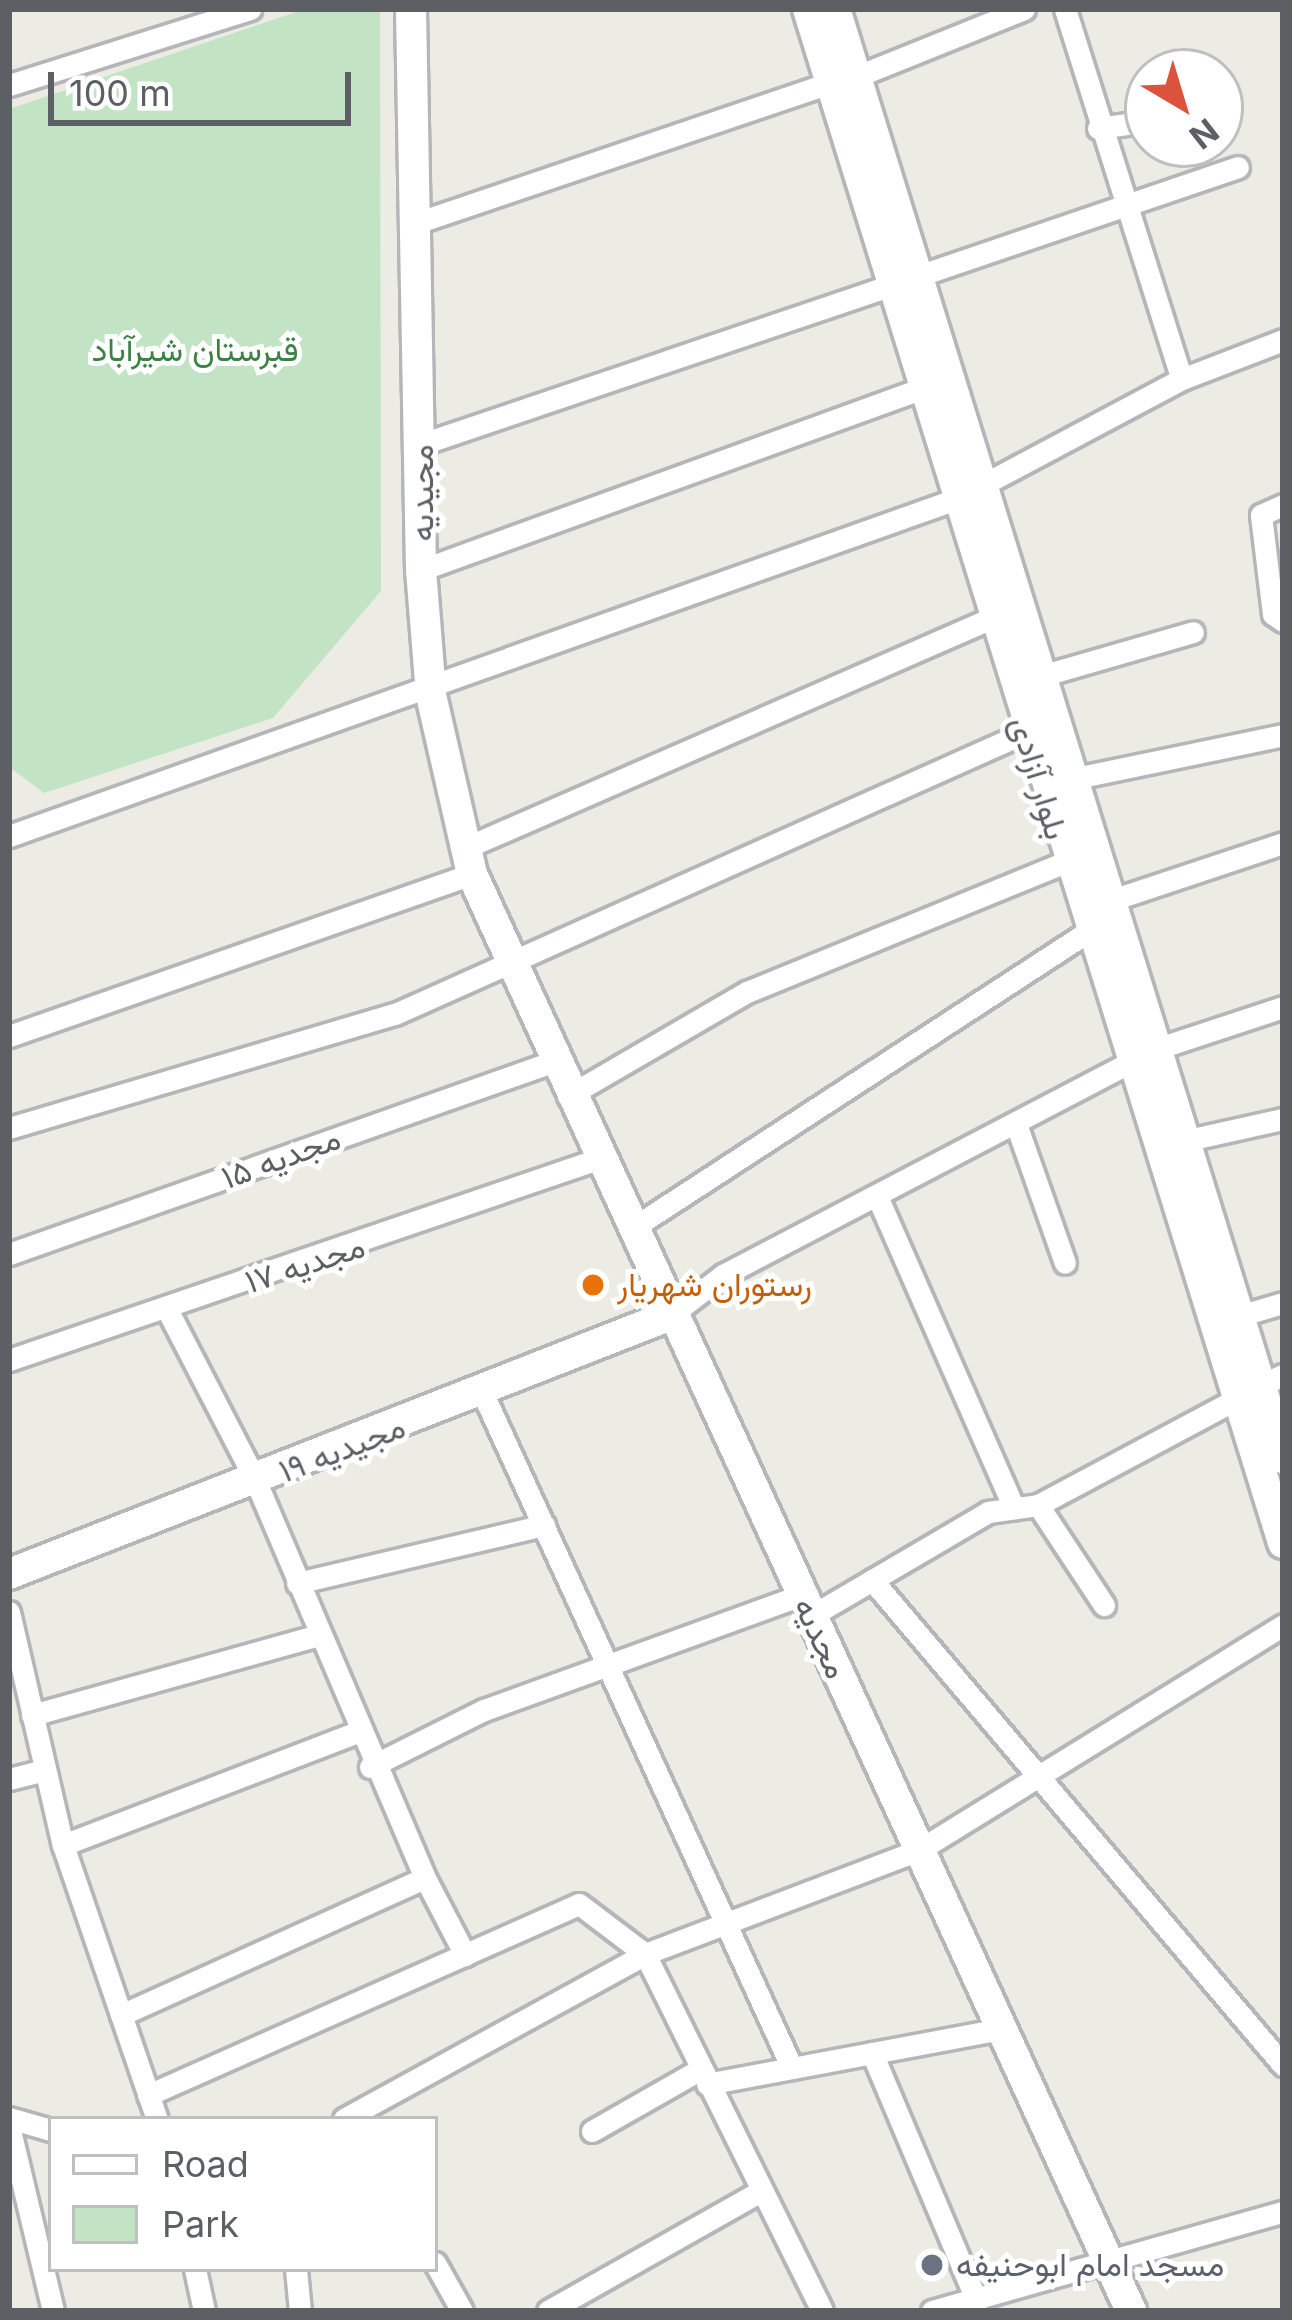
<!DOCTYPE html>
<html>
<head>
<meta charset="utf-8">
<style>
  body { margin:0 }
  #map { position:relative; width:1292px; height:2320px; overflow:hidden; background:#edece4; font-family:Inter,Vazirmatn,sans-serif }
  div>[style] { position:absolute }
  .green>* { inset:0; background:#c3e3c5 }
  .roads { filter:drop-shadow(3px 0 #b4b6ba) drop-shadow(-3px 0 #b4b6ba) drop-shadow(0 3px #b4b6ba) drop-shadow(0 -3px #b4b6ba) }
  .street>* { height:21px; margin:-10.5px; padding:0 10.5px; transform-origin:10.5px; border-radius:10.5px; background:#fff }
  .secondary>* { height:30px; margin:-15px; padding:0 15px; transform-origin:15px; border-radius:15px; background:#fff }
  .dots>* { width:33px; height:33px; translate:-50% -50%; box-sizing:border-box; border:6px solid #fff; border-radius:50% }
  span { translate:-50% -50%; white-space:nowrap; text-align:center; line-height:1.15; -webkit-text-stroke:10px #fff; paint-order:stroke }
  .park-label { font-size:33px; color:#3c8244 }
  .street-label { font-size:33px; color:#5c5f63 }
  .food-label { font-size:33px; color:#c56008 }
  .left { translate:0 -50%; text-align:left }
  .worship-label { font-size:33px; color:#5b616d }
  .frame { position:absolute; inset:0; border:12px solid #5c5f63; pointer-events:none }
  .legend { position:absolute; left:48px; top:2116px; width:390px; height:156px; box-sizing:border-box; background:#fff; border:3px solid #bebfc1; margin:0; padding:15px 21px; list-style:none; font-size:36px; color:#5c5f63 }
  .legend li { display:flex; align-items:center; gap:24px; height:60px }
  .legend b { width:60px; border:3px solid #bebfc1 }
  .north { position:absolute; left:1124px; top:48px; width:120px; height:120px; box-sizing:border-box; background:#fff; border:3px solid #bebfc1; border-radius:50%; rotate:142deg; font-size:33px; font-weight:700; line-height:48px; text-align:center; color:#5c5f63 }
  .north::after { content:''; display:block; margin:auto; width:42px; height:54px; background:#db533d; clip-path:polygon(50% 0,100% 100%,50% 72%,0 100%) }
  .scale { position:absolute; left:48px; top:72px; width:303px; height:54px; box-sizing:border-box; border:6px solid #5c5f63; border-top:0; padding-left:15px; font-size:36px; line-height:42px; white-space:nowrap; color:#5c5f63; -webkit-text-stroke:9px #fff; paint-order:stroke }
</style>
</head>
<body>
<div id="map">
  <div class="green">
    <div style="clip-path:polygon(305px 9px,380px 9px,381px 591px,273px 718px,44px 793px,9px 767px,9px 109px)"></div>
  </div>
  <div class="roads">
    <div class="street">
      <div style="left:1065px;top:9px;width:388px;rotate:72.5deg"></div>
      <div style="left:855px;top:77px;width:182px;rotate:-21.9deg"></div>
      <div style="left:9px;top:85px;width:253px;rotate:-17.5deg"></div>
      <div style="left:1098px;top:128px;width:50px;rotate:-8deg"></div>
      <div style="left:422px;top:221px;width:433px;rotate:-18.7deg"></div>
      <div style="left:915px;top:277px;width:341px;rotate:-18.8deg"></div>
      <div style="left:422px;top:444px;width:496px;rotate:-18.7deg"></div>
      <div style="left:1283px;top:505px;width:24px;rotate:156deg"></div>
      <div style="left:1261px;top:515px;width:100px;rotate:83.1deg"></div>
      <div style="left:1273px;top:614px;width:12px;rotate:35deg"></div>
      <div style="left:421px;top:570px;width:534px;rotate:-19.93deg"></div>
      <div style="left:1041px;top:676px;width:158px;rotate:-16.1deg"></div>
      <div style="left:1071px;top:779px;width:217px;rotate:-11.7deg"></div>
      <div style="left:9px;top:836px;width:1005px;rotate:-19.59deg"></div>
      <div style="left:956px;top:499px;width:256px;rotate:-28deg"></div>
      <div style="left:1182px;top:379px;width:108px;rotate:-21.1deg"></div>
      <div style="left:465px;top:848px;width:575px;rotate:-23.58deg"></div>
      <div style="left:1106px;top:902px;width:187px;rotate:-18.4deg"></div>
      <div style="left:9px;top:1036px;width:491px;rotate:-19.3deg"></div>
      <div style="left:568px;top:1096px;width:207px;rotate:-30.2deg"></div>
      <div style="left:747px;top:992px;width:344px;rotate:-22.2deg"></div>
      <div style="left:1016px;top:1124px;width:147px;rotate:70.6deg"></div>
      <div style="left:9px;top:1128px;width:402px;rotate:-16.5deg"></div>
      <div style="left:395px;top:1014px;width:691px;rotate:-24.08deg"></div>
      <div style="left:1179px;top:1142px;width:107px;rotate:-12.5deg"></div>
      <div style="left:877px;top:1196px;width:341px;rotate:66.3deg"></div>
      <div style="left:631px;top:1229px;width:543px;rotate:-33.05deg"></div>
      <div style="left:9px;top:1254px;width:576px;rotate:-19.47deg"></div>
      <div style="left:671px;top:1315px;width:66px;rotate:-37.6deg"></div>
      <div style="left:723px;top:1275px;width:485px;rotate:-27.6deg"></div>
      <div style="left:1153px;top:1050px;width:137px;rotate:-18.3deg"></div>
      <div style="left:1232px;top:1318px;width:53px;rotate:-16.4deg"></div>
      <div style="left:9px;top:1360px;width:622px;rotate:-18.84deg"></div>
      <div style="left:1258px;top:1387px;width:28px;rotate:-26deg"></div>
      <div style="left:484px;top:1396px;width:739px;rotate:65.38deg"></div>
      <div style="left:1038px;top:1505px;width:120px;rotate:56.6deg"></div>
      <div style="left:872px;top:1580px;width:636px;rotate:49.72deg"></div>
      <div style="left:297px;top:1583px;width:254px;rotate:-13.2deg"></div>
      <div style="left:9px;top:1612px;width:239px;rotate:77deg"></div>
      <div style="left:63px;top:1845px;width:290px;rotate:71.1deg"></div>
      <div style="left:811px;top:1616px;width:205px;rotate:-30.4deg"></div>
      <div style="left:988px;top:1512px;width:50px;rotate:-8deg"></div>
      <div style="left:1038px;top:1505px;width:223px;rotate:-28.1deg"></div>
      <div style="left:32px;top:1715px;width:297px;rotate:-15.6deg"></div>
      <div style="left:370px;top:1767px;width:127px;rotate:-26.6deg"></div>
      <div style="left:484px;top:1710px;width:337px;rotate:-19.9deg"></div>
      <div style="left:9px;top:1779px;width:37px;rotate:-14deg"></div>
      <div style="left:63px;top:1845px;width:315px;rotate:-21deg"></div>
      <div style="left:425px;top:1878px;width:87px;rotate:62.5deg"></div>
      <div style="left:121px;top:2015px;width:333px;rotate:-24.3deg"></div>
      <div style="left:425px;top:1878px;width:431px;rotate:-113.1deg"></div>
      <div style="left:256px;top:1481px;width:194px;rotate:-117.4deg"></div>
      <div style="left:872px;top:2053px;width:270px;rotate:67.1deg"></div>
      <div style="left:707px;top:2084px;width:300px;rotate:-10.6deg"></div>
      <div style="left:148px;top:2095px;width:471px;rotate:-23.9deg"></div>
      <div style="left:579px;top:1904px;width:83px;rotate:37.1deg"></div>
      <div style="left:645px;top:1954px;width:398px;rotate:63.6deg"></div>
      <div style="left:9px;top:2118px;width:44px;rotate:15.9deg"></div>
      <div style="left:344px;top:2119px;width:343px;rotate:-28.7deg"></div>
      <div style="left:645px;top:1954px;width:293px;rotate:-20.8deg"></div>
      <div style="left:919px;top:1850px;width:428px;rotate:-31.7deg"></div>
      <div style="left:9px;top:2126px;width:190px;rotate:76.6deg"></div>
      <div style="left:592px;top:2131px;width:123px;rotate:-29.7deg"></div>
      <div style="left:435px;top:2263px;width:55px;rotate:60.6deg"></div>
      <div style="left:195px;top:2269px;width:43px;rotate:77.9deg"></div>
      <div style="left:296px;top:2269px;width:42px;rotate:84.6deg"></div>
      <div style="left:548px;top:2311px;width:244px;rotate:-29.4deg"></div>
      <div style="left:932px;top:2311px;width:365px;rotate:-15.8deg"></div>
    </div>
    <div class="secondary">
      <div style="left:411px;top:9px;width:561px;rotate:88.98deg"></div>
      <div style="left:421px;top:570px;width:125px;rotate:85.4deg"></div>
      <div style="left:431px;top:695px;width:184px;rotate:77.1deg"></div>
      <div style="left:472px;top:874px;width:1581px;rotate:65.36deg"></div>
      <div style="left:808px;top:9px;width:1606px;rotate:72.79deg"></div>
      <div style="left:835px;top:9px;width:1517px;rotate:72.82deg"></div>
      <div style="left:9px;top:1574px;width:711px;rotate:-21.37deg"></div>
    </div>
  </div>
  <div class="dots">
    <div style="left:593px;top:1285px;background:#e8710a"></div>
    <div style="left:932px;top:2265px;background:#6b7280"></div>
  </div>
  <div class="park-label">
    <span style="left:195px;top:350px">قبرستان شیرآباد</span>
  </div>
  <div class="street-label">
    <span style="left:422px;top:493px;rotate:-90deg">مجیدیه</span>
    <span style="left:1039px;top:778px;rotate:73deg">بلوار آزادی</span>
    <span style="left:281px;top:1158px;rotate:-20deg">مجدیه ۱۵</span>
    <span style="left:305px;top:1264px;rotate:-18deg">مجدیه ۱۷</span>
    <span style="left:342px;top:1449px;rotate:-21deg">مجیدیه ۱۹</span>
    <span style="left:821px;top:1638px;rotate:65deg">مجدیه</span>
  </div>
  <div class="food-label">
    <span class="left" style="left:617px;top:1285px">رستوران شهریار</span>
  </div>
  <div class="worship-label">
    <span class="left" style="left:956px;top:2265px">مسجد امام ابوحنیفه</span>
  </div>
  <div class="frame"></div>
  <ul class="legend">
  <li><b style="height:15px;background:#fff"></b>Road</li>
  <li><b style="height:33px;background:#c3e3c5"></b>Park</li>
  </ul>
  <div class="north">N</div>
  <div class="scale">100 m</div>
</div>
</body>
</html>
